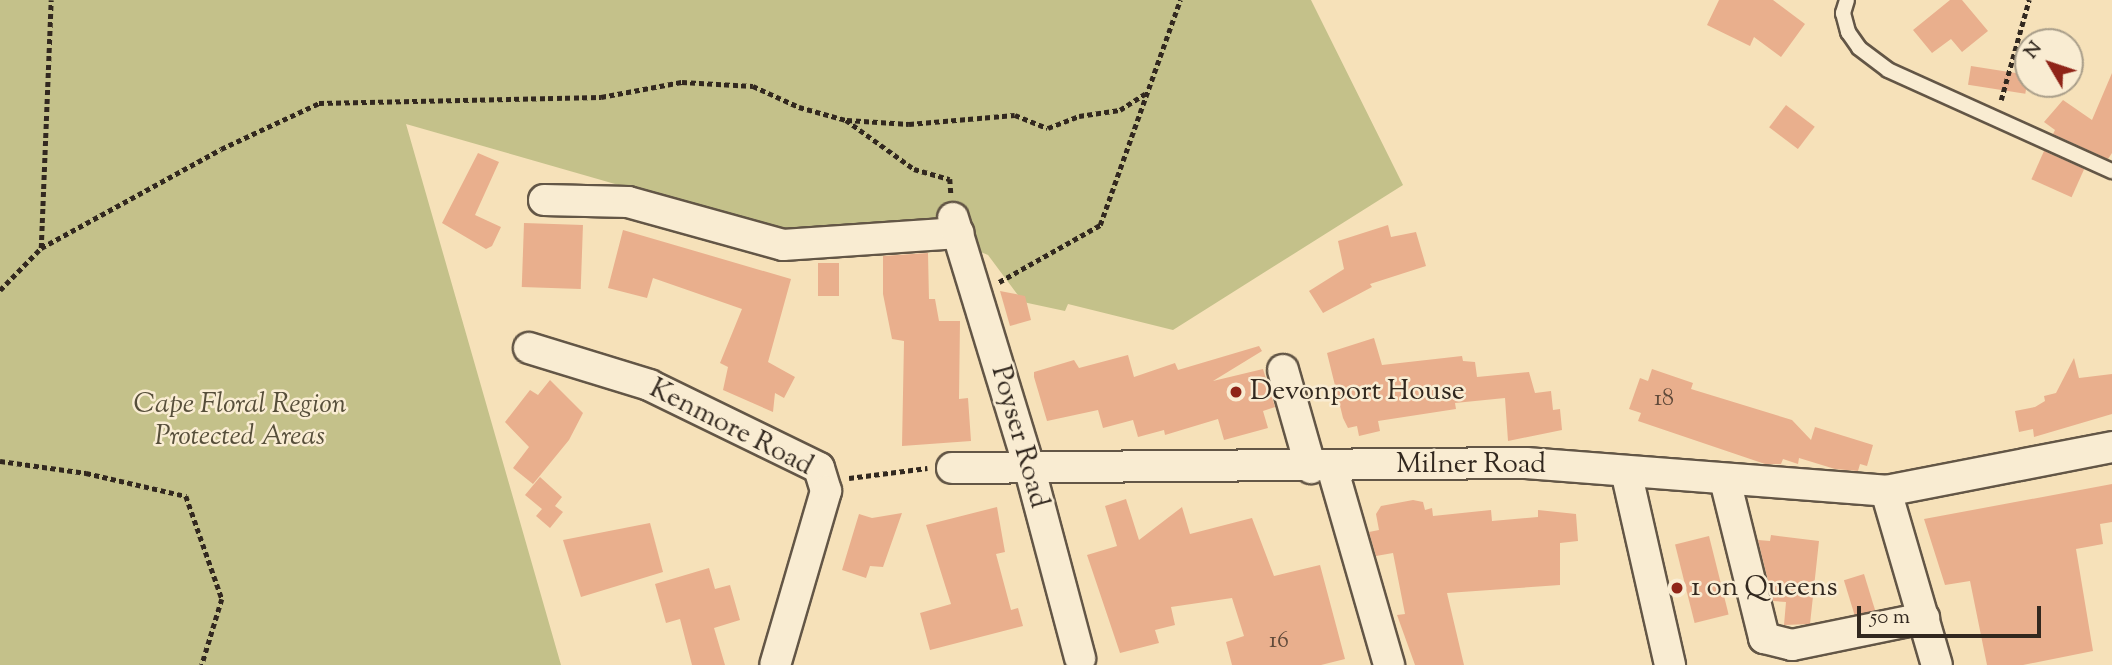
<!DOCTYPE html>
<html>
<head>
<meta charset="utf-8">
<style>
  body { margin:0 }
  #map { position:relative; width:2112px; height:665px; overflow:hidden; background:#f6e1b9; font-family:"Sorts Mill Goudy",serif }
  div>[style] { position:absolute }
  .green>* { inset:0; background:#c4c18a }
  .building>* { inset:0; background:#e9af8d; transform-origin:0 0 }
  .path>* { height:4.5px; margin-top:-2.25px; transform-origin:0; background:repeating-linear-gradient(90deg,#32281f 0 5px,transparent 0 8.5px) }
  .roads { filter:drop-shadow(2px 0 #635646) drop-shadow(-2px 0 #635646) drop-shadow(0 2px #635646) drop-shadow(0 -2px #635646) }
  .service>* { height:14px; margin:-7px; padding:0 7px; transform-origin:7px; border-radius:7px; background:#f9ecd2 }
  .minor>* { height:30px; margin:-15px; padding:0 15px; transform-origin:15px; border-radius:15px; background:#f9ecd2 }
  .dots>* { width:19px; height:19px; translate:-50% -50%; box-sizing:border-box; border:4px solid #f9ecd2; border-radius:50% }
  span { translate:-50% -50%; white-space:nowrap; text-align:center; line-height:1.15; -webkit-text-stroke:5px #f9ecd2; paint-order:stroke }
  .number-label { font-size:24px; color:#604a3a }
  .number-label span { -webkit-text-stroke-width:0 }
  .poi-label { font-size:28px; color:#32281f }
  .left { translate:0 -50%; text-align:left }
  .park-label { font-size:28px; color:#564e3a; font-style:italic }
  .street-label { font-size:28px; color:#32281f }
  .north { position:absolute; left:2014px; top:28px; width:70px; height:70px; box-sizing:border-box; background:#f9ecd2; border:2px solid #a99e8a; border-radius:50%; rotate:309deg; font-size:19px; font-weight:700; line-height:28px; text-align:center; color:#32281f }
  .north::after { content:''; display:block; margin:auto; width:24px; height:32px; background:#8f2418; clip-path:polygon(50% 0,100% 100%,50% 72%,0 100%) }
  .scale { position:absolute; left:1857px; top:606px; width:184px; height:32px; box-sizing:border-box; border:4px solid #32281f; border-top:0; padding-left:9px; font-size:21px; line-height:24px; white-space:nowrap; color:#32281f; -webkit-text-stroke:5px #f9ecd2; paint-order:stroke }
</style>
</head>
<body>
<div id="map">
  <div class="green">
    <div style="clip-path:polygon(0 0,1311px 0,1403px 185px,1173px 330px,1068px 304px,1065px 311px,1023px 302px,988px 255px,933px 232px,807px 239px,406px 124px,561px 665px,0 665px)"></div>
  </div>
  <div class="building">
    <div style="clip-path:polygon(1719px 0,1773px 0,1805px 24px,1781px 57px,1754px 37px,1750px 46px,1707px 25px)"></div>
    <div style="clip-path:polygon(1950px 0,1962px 0,1988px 31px,1962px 52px,1951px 39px,1932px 53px,1913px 30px)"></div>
    <div style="left:1971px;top:66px;width:58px;height:19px;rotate:9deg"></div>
    <div style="clip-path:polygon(2112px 73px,2112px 153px,2108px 159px,2053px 134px,2055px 130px,2044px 122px,2063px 100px,2092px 120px)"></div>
    <div style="left:1786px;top:105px;width:36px;height:28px;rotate:37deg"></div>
    <div style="left:2044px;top:151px;width:44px;height:31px;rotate:24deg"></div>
    <div style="clip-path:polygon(478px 153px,499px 162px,475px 215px,501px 227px,492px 246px,486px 249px,442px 223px)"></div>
    <div style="left:524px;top:223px;width:59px;height:64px;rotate:2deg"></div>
    <div style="clip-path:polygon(1388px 225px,1391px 237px,1416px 232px,1426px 266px,1370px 284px,1372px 287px,1323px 313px,1309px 291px,1344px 269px,1338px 241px)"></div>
    <div style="clip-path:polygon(623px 230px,791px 279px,768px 362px,795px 377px,784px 398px,775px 393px,773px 412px,723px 390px,728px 367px,720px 363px,742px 309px,653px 278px,647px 298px,608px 288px)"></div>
    <div style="clip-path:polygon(928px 253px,929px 299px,935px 299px,939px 321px,960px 321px,959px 399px,968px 398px,971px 441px,902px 446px,904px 341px,892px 339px,883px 294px,883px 256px)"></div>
    <div style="left:818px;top:263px;width:21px;height:33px"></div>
    <div style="clip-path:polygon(1000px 291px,1025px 296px,1031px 320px,1010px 326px)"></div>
    <div style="clip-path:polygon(1374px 338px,1382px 365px,1462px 356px,1463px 361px,1475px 362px,1477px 377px,1529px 372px,1535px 393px,1551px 391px,1553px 410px,1560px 409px,1562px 430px,1508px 441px,1505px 398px,1455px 403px,1456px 409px,1378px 421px,1380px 431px,1359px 436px,1357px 426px,1348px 428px,1343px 418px,1327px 353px)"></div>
    <div style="clip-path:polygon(1259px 346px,1262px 351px,1213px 381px,1263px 369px,1275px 407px,1263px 411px,1268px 428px,1224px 440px,1218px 419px,1165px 435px,1164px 430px,1138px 437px,1133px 420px,1103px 428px,1098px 410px,1047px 421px,1034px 377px,1034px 372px,1074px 360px,1079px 368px,1128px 355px,1134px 377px,1175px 363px,1178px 370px)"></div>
    <div style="clip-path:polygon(2074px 358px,2079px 378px,2112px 374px,2112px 414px,2034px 437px,2033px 429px,2019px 432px,2015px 411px,2035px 407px,2045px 401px,2044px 396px,2056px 393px)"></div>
    <div style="clip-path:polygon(1652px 369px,1693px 383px,1691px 389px,1792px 420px,1811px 440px,1815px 427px,1873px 445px,1867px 466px,1860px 464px,1858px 471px,1835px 469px,1799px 458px,1798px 464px,1783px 459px,1781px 464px,1765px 464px,1638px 421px,1641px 413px,1629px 409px,1640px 378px,1648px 381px)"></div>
    <div style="clip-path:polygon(550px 380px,583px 413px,569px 440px,533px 484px,513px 468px,529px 447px,505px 422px,530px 390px,538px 395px)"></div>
    <div style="clip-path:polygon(540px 477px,562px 497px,555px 506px,563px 512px,550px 528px,536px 516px,542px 509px,525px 495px)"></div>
    <div style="clip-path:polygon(2112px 484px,2112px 522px,2100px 524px,2103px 544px,2076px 549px,2093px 651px,2023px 665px,1987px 665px,1970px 581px,1945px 585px,1924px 519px)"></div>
    <div style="clip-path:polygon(1126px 499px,1139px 540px,1182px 507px,1190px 534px,1252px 518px,1274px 576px,1320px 565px,1345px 659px,1321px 665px,1232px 665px,1226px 642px,1244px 636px,1232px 598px,1171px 607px,1175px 625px,1155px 630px,1159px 643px,1120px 653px,1087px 555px,1117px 546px,1105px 506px)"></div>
    <div style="clip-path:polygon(1413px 500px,1423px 502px,1425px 510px,1432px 508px,1433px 516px,1491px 510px,1492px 521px,1538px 517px,1538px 510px,1576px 514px,1578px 541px,1560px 543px,1560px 585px,1447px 593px,1464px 665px,1415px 665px,1397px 615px,1405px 614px,1393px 553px,1376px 556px,1369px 532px,1379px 530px,1376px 514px,1381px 506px)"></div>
    <div style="clip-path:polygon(997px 507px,1005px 552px,996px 554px,1011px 610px,1018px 608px,1023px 626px,930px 650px,920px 613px,951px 604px,926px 525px)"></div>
    <div style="clip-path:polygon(902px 513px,883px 567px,870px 566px,866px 578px,842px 570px,859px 514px,872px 518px)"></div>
    <div style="clip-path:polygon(650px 523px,663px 572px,581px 597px,563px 540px)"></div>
    <div style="clip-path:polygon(1771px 535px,1819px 541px,1810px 624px,1784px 625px,1786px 602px,1773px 601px,1758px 540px,1770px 541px)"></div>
    <div style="left:1709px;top:536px;width:81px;height:35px;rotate:76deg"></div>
    <div style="clip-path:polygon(709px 568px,715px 589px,730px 585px,740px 620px,714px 628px,725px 665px,692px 665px,680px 619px,666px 623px,655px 584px)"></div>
    <div style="left:1864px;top:574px;width:38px;height:21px;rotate:73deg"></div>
  </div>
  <div class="path">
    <div style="left:2001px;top:100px;width:104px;rotate:-74.4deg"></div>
    <div style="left:847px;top:120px;width:62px;rotate:3.7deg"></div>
    <div style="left:909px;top:124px;width:106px;rotate:-4.9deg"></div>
    <div style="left:1015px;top:115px;width:35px;rotate:22deg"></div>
    <div style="left:1048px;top:128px;width:33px;rotate:-21deg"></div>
    <div style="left:1079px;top:116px;width:41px;rotate:-8.3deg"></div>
    <div style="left:1120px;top:110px;width:30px;rotate:-33deg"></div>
    <div style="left:41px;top:248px;width:205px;rotate:-28.8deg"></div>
    <div style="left:221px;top:149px;width:108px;rotate:-25.1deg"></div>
    <div style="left:319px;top:103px;width:282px;rotate:-1.2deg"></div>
    <div style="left:601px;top:97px;width:82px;rotate:-10.5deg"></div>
    <div style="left:682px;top:82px;width:71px;rotate:3.2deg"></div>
    <div style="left:753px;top:86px;width:51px;rotate:24.5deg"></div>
    <div style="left:799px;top:107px;width:49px;rotate:15.5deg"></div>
    <div style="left:846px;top:120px;width:84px;rotate:35.8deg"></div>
    <div style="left:914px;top:169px;width:37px;rotate:16deg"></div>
    <div style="left:950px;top:179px;width:14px;rotate:86deg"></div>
    <div style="left:999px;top:282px;width:116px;rotate:-29.4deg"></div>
    <div style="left:1100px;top:225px;width:239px;rotate:-70.4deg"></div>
    <div style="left:0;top:290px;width:59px;rotate:-45.7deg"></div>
    <div style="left:41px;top:248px;width:248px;rotate:-87.7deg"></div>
    <div style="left:0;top:461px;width:87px;rotate:7.9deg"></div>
    <div style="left:86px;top:473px;width:103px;rotate:13deg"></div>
    <div style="left:186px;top:496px;width:109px;rotate:70.7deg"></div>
    <div style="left:222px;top:599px;width:69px;rotate:106.9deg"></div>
    <div style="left:849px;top:478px;width:79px;rotate:-7.3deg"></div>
  </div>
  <div class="roads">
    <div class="service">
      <div style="left:1847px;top:0;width:14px;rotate:107deg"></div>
      <div style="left:1843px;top:13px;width:20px;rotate:75deg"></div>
      <div style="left:1848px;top:32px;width:19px;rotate:55deg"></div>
      <div style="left:1859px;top:48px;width:36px;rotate:37deg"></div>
      <div style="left:1888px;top:70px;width:246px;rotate:24.3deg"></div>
    </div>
    <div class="minor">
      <div style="left:544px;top:200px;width:84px;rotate:1.4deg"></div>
      <div style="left:628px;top:202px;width:161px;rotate:15.5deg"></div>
      <div style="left:783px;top:245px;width:176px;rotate:-3.9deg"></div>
      <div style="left:953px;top:218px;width:264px;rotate:73deg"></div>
      <div style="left:1030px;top:470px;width:195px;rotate:75.1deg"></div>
      <div style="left:529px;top:348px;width:126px;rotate:17.1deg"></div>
      <div style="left:649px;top:385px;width:189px;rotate:26deg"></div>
      <div style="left:819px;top:468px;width:24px;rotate:73deg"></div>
      <div style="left:826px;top:491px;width:181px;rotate:106.3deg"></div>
      <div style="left:1283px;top:370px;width:102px;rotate:74.1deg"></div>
      <div style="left:1332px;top:467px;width:206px;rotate:73.9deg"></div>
      <div style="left:952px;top:468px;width:574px;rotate:-0.5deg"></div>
      <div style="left:1526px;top:463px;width:361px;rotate:4.4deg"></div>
      <div style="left:1886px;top:491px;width:230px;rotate:-11deg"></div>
      <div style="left:1626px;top:471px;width:199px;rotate:77.2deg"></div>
      <div style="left:1725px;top:480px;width:163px;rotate:76.1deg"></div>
      <div style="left:1764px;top:638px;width:29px;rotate:14deg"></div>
      <div style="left:1792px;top:645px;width:135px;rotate:-11.6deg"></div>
      <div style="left:1886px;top:491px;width:181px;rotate:73.7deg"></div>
    </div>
  </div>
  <div class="dots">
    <div style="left:1236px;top:392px;background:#8f2418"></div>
    <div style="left:1677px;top:588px;background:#8f2418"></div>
  </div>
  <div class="number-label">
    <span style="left:1664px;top:400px">18</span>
    <span style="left:1279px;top:642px">16</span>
  </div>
  <div class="poi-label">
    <span class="left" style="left:1250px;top:392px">Devonport House</span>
    <span class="left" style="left:1691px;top:588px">1 on Queens</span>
  </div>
  <div class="park-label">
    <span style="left:240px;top:421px">Cape Floral Region<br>Protected Areas</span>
  </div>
  <div class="street-label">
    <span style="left:731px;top:428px;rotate:27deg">Kenmore Road</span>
    <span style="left:1019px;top:437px;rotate:74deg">Poyser Road</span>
    <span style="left:1471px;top:465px">Milner Road</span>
  </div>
  <div class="north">N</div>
  <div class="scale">50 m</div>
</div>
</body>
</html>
